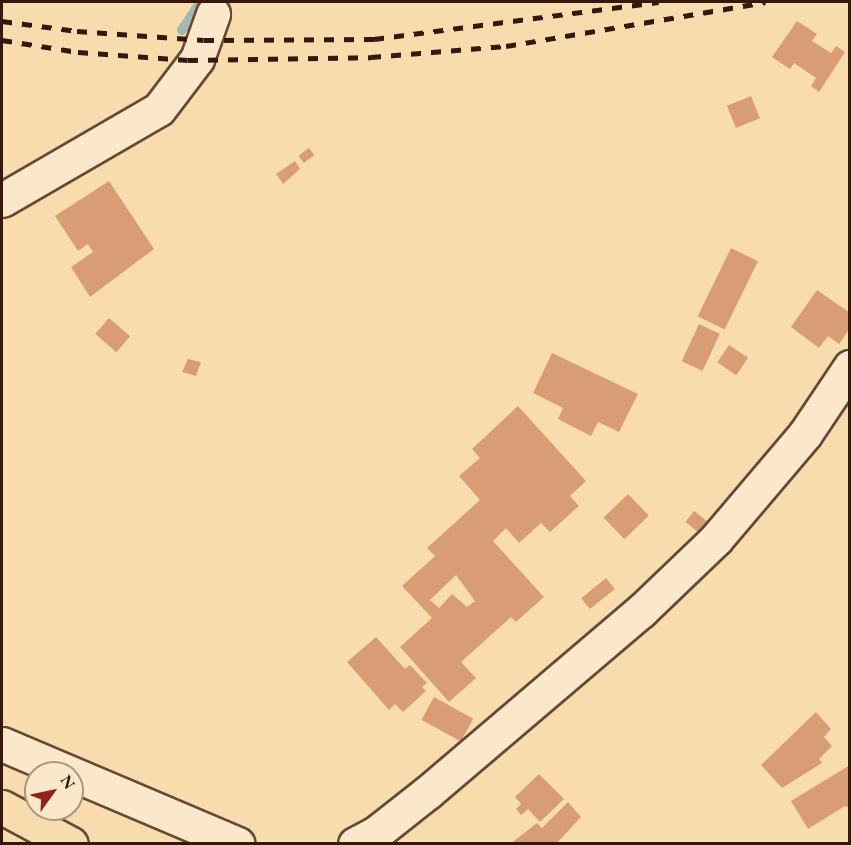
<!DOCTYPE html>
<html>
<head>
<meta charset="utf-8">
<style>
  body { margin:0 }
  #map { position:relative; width:851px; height:845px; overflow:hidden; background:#f9dcad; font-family:"EB Garamond",serif }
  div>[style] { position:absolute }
  .stream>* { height:10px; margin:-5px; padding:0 5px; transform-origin:5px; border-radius:5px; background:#a0bab3 }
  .building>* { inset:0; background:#d99d76; transform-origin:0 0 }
  .roads { filter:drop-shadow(2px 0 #664936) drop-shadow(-2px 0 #664936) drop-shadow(0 2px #664936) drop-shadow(0 -2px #664936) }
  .minor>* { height:33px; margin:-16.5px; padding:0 16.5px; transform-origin:16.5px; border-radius:16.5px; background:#fbe8ca }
  .highway>* { height:33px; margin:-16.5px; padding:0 16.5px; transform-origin:16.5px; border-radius:16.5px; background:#f9dcad }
  .rail>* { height:4.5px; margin-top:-2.25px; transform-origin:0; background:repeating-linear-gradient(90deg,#35180e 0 10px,transparent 0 20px) }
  span { translate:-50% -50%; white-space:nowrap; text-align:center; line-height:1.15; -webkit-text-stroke:5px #fbe8ca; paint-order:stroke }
  .frame { position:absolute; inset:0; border:3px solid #35180e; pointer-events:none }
  .north { position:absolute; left:24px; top:761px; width:60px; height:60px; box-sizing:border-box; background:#fbe8ca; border:2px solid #ac957f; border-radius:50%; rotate:57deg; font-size:16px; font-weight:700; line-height:24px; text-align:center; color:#35180e }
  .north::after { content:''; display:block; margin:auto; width:21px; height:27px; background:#8f2418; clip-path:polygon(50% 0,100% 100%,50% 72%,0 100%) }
</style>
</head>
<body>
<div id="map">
  <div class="stream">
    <div style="left:182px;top:30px;width:34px;rotate:-56deg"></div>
  </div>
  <div class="building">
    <div style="clip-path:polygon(797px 21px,817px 34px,812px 41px,831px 53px,836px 46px,845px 52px,819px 92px,811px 86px,816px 78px,794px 63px,790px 69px,772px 57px)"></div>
    <div style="left:751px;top:96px;width:24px;height:26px;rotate:68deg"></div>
    <div style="left:309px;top:148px;width:9px;height:13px;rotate:54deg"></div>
    <div style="clip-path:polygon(295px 161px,300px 169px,283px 184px,276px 174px)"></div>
    <div style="clip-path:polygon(109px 181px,154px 249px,90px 297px,71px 267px,93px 252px,88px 244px,78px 251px,55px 216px)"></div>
    <div style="left:731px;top:248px;width:30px;height:76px;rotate:26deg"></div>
    <div style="clip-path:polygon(817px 290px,850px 313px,850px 328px,839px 344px,828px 336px,819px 348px,791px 327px)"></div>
    <div style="left:109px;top:318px;width:28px;height:21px;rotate:41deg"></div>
    <div style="left:699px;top:324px;width:23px;height:41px;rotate:25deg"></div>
    <div style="left:729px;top:345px;width:23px;height:21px;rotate:34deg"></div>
    <div style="clip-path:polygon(552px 353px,638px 394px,619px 432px,598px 422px,591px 436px,558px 419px,563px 408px,533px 393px)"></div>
    <div style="clip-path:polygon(188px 359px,201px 362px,196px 376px,182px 372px)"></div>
    <div style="clip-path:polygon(evenodd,518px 406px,586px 481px,570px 496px,579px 506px,550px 532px,541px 523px,519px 543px,506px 528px,493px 541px,544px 597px,516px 622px,511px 617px,461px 662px,476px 678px,449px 702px,400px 647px,432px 618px,402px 586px,435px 556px,427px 548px,480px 500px,459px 476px,480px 458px,472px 449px,518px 406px,456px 575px,475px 601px,467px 607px,452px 594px,439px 608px,430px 600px,456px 575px)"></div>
    <div style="left:628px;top:494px;width:30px;height:34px;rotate:46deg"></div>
    <div style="left:694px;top:511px;width:18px;height:14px;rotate:38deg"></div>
    <div style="left:606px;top:578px;width:14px;height:32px;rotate:51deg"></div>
    <div style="clip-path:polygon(376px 637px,405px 669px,410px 665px,427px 683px,422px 687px,426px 691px,403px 712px,395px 704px,389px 710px,347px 662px)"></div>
    <div style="left:434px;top:697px;width:45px;height:26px;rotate:29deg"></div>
    <div style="clip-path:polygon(816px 712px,831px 729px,824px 737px,832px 746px,819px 759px,822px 763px,782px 788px,761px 765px)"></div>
    <div style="clip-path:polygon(850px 765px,850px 808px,845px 806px,808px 829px,791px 801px)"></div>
    <div style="clip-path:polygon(539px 774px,564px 799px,540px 822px,528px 809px,521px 815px,516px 809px,521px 804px,515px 797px)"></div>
    <div style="clip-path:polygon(568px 802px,581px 817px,556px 844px,510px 844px,537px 823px,542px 828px)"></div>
  </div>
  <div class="roads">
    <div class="minor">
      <div style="left:2px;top:200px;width:181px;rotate:-30.1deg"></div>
      <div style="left:159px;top:109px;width:63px;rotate:-52.8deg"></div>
      <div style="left:197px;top:59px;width:48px;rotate:-70.4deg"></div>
      <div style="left:2px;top:744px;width:256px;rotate:23deg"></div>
      <div style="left:355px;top:844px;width:24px;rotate:-28deg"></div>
      <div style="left:376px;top:833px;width:66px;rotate:-38.3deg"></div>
      <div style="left:428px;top:792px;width:280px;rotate:-40.4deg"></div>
      <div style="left:641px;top:611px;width:104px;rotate:-43.8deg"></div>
      <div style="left:716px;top:539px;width:138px;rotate:-49.7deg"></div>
      <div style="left:805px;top:434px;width:81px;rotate:-56.1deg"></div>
    </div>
    <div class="highway">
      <div style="left:2px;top:807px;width:78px;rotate:28.2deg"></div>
    </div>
  </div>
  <div class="rail">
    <div style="left:2px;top:21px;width:76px;rotate:7.6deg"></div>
    <div style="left:77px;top:31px;width:127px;rotate:4.1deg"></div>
    <div style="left:204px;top:40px;width:170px;rotate:-0.3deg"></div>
    <div style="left:374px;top:39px;width:287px;rotate:-7.4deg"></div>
    <div style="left:2px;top:40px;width:77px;rotate:9deg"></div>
    <div style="left:78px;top:52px;width:110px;rotate:4.2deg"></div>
    <div style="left:188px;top:60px;width:183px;rotate:-0.9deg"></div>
    <div style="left:371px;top:57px;width:135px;rotate:-4.7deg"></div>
    <div style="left:506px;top:46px;width:263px;rotate:-9.6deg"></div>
  </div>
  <div class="frame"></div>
  <div class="north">N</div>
</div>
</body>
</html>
